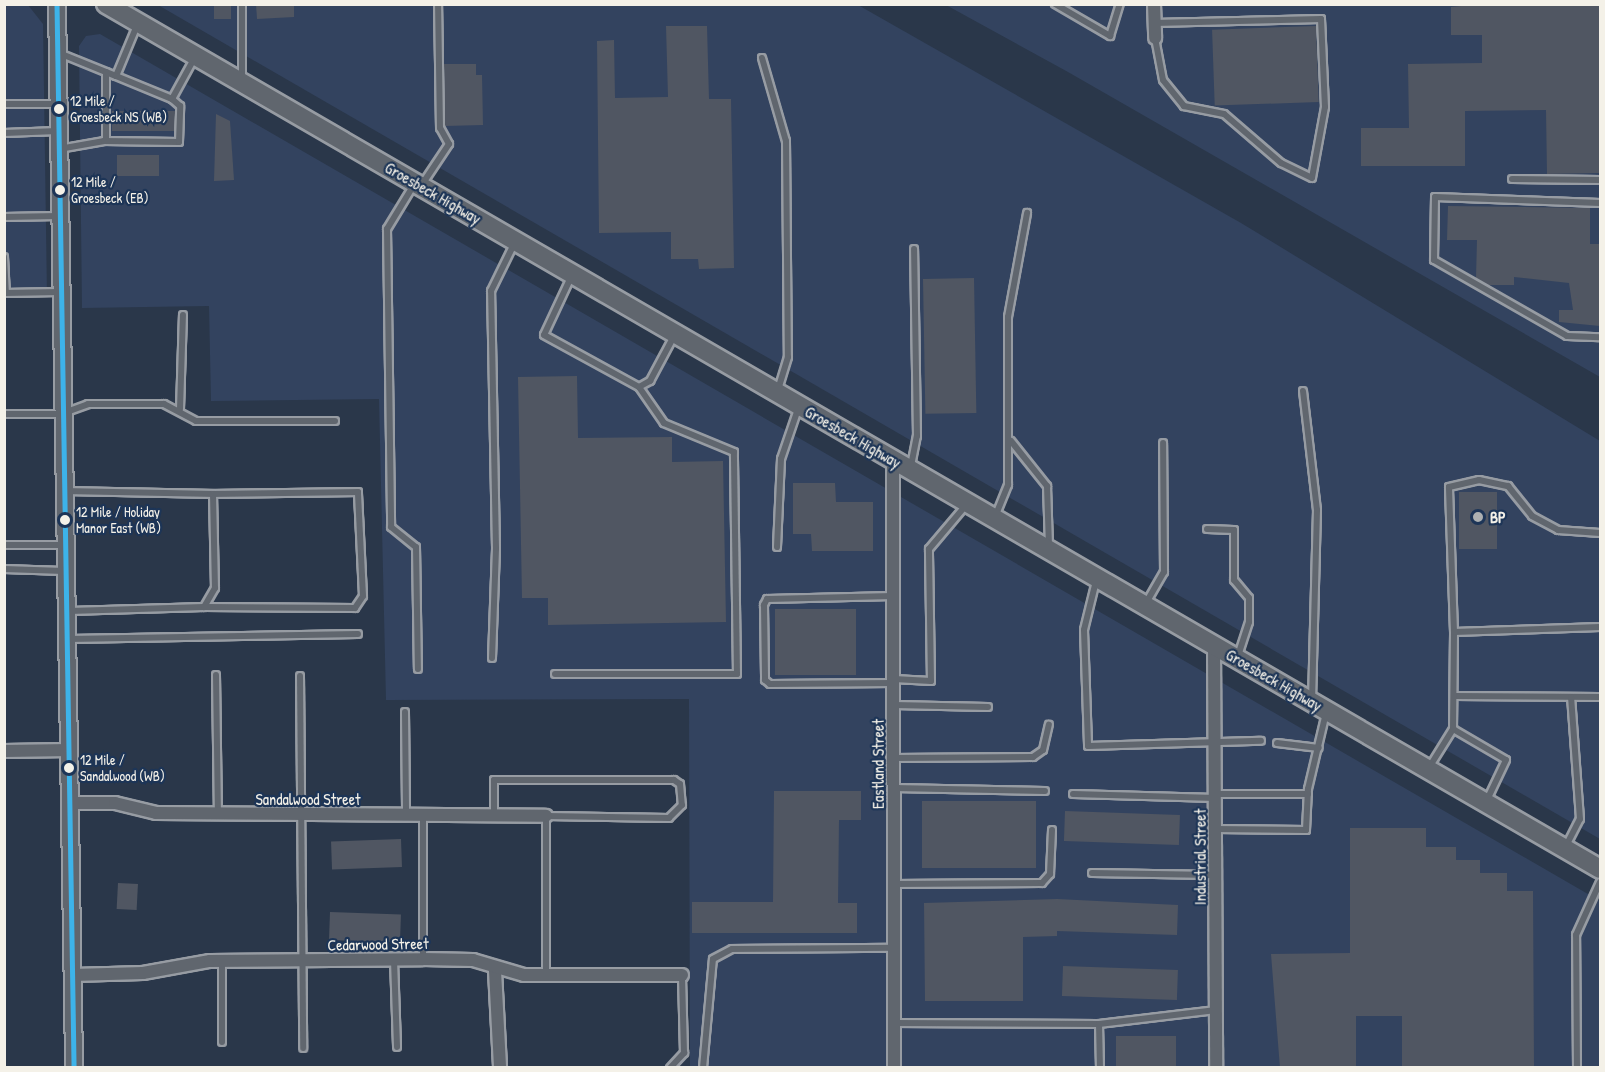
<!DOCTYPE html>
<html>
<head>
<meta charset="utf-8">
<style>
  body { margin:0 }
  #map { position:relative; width:1605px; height:1072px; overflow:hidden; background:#2a374a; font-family:"Patrick Hand",sans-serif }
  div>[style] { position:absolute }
  .built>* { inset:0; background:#33435f }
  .building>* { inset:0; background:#505662; transform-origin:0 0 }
  .roads { filter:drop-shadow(2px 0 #979ca3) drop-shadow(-2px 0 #979ca3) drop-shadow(0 2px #979ca3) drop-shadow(0 -2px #979ca3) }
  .service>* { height:6px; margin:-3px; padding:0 3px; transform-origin:3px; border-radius:3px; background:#60666e }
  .minor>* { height:12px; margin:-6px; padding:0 6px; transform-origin:6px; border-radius:6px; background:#60666e }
  .secondary>* { height:16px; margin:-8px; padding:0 8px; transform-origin:8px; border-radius:8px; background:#60666e }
  .primary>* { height:18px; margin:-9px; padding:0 9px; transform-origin:9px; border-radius:9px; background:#60666e }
  .bus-1>* { height:4.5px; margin:-2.25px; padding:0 2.25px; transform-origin:2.25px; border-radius:2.25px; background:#3db3e9 }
  .dots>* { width:16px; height:16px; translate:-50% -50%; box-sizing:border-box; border:3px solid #1d3557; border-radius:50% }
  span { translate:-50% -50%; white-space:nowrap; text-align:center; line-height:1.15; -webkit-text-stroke:4.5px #1d3557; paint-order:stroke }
  .bus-label { font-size:14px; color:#f4f1e8 }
  .left { translate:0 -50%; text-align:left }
  .street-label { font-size:16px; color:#f4f1e8 }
  .poi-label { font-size:16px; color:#f4f1e8; font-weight:700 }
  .frame { position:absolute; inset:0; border:6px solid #f4f1e8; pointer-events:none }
</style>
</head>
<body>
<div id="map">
  <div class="built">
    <div style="clip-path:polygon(5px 5px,28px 5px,43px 24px,47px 296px,5px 296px)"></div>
    <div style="clip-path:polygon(158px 5px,858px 5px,1241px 223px,1600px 441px,1600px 839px)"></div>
    <div style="clip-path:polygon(946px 5px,1600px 5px,1600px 377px,1068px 72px)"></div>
    <div style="clip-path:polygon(100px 34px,1600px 901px,1600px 1067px,690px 1067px,689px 699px,386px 700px,379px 399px,211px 401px,209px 306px,82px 308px,79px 46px,86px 36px)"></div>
  </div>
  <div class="building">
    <div style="left:214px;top:4px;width:17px;height:15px"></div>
    <div style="clip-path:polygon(256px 4px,294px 4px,294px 17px,257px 19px)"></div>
    <div style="clip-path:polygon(1481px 4px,1600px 4px,1600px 173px,1547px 174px,1546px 110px,1465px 111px,1465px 166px,1361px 166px,1361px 128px,1409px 128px,1408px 64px,1482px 63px,1482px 35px,1451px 35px,1451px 7px)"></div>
    <div style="clip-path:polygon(666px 26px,707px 26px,709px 99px,731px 99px,734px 268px,699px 269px,698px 259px,671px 259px,671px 232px,599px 233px,597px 41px,614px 40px,615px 98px,668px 97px)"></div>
    <div style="left:1316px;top:26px;width:76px;height:104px;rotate:88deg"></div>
    <div style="clip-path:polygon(444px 64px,476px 64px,476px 75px,482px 75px,483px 125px,445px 126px)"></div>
    <div style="left:112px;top:111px;width:63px;height:20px"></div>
    <div style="clip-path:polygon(216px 114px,230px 121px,234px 180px,214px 181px)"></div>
    <div style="left:117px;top:155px;width:42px;height:21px"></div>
    <div style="clip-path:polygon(1448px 206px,1590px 208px,1590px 244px,1600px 244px,1600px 326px,1559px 322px,1559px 310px,1573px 310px,1569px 283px,1514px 277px,1514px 285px,1488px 285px,1476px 278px,1477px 240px,1447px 240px)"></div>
    <div style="left:974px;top:278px;width:135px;height:51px;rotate:89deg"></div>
    <div style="clip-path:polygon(577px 376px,578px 438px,672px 437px,672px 462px,723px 461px,726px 622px,548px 625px,548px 598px,522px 598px,518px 377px)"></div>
    <div style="clip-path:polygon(793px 483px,835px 483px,836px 502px,873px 502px,873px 551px,812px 551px,811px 534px,793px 534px)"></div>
    <div style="left:1459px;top:492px;width:38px;height:57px"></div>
    <div style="left:775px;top:609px;width:81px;height:66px"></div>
    <div style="clip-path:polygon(774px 791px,861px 791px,861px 820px,839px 820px,838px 903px,857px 903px,857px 933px,692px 933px,692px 902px,773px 902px)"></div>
    <div style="left:1036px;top:801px;width:67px;height:114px;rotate:90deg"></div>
    <div style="left:1065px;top:811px;width:115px;height:30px;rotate:2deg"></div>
    <div style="clip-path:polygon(1350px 828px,1426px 828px,1426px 847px,1456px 847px,1456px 860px,1480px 860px,1480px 873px,1507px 873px,1507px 891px,1533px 891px,1534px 1068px,1402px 1068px,1402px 1016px,1356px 1016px,1356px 1068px,1280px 1068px,1271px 954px,1350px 953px)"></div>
    <div style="left:401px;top:839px;width:28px;height:70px;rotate:88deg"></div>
    <div style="left:118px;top:883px;width:20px;height:26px;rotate:3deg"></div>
    <div style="clip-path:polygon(1057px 899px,1178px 905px,1177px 935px,1057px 931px,1057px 936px,1023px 937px,1023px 1001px,925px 1001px,924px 903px)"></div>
    <div style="left:330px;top:912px;width:71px;height:28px;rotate:2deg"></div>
    <div style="left:1063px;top:966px;width:115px;height:30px;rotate:2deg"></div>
    <div style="left:1116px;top:1036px;width:60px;height:30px"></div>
  </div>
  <div class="roads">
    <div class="service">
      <div style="left:242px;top:4px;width:75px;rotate:90deg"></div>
      <div style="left:1055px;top:4px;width:64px;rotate:30.2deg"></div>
      <div style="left:1110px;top:36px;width:34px;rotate:-73deg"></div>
      <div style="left:1154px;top:23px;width:167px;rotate:-1.4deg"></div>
      <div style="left:1321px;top:19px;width:88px;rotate:87.4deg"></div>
      <div style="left:1325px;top:107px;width:72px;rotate:100.4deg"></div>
      <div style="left:1312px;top:178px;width:34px;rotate:-154deg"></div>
      <div style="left:1281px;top:163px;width:75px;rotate:-139.3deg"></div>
      <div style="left:1224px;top:114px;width:41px;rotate:-168.7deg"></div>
      <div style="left:1184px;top:106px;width:33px;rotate:-129deg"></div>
      <div style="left:1163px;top:80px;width:43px;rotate:-100.8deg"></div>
      <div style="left:59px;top:53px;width:61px;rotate:22deg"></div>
      <div style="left:116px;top:76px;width:57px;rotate:-67.5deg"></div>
      <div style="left:762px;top:58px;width:86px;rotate:73.9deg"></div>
      <div style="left:786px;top:141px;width:216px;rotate:89.5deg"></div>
      <div style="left:788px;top:357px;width:34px;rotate:107deg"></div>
      <div style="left:116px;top:76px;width:61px;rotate:22.3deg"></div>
      <div style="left:172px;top:99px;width:48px;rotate:-61.3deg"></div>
      <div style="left:4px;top:104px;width:54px"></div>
      <div style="left:4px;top:133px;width:54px;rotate:-2.1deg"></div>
      <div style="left:106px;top:141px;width:69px;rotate:-90deg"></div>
      <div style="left:59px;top:149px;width:46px;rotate:-10.1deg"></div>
      <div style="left:104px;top:141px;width:75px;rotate:0.8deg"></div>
      <div style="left:179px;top:142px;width:36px;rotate:-88deg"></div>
      <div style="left:180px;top:106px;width:11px;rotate:-139deg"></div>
      <div style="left:1512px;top:179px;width:88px;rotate:0.7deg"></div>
      <div style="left:415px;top:183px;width:54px;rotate:121.3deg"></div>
      <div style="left:387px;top:229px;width:298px;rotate:89.2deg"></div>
      <div style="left:391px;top:527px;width:32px;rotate:39deg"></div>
      <div style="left:416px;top:547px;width:122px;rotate:89.1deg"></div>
      <div style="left:423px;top:183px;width:47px;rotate:-56.3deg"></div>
      <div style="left:449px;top:144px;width:18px;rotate:-119deg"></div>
      <div style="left:440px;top:128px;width:124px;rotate:-90.9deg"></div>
      <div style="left:1600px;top:203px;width:165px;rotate:-177.9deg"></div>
      <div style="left:1435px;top:197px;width:63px;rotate:90.9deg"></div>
      <div style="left:1434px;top:260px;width:153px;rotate:29.7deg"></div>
      <div style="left:1567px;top:336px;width:33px;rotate:2deg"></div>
      <div style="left:4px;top:217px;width:54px;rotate:-1.1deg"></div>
      <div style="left:4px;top:257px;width:36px;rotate:87deg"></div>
      <div style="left:572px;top:275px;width:66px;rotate:115deg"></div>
      <div style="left:544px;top:335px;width:108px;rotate:28.7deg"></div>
      <div style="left:639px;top:387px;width:13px;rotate:-29deg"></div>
      <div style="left:650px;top:381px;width:51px;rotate:-61.9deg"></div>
      <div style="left:4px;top:293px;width:56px;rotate:-1deg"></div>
      <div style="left:1303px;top:391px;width:120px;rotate:83.3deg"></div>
      <div style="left:1317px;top:510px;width:189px;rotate:91.5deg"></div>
      <div style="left:180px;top:409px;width:94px;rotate:-88.2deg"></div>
      <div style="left:4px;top:414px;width:57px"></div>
      <div style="left:61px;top:414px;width:29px;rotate:-20deg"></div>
      <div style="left:88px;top:404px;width:76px"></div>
      <div style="left:164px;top:404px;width:36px;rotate:28deg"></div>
      <div style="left:196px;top:421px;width:139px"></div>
      <div style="left:1011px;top:441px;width:58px;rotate:51.3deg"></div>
      <div style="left:1047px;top:486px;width:60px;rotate:88.1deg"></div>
      <div style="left:911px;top:466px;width:31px;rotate:-79deg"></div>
      <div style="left:917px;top:436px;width:187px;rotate:-90.9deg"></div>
      <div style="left:67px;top:491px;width:146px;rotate:1.2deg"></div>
      <div style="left:213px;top:494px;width:94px;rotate:88.8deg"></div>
      <div style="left:215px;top:588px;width:22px;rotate:120deg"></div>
      <div style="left:204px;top:607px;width:135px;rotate:178.3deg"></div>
      <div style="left:995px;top:517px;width:35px;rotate:-68deg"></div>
      <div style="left:1008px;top:485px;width:168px;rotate:-90deg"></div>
      <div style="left:1008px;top:317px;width:106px;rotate:-79.6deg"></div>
      <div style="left:1207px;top:529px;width:27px;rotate:2deg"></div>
      <div style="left:1234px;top:530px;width:50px;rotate:90deg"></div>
      <div style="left:1234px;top:580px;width:23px;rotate:50deg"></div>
      <div style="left:1249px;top:598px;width:24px;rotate:90deg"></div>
      <div style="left:1249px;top:622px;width:35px;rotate:108deg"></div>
      <div style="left:4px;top:545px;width:59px"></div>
      <div style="left:777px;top:547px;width:88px;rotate:-87.4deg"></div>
      <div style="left:781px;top:459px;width:56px;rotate:-71.2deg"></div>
      <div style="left:4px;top:569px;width:60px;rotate:1.9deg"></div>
      <div style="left:1096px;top:581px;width:50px;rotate:103.8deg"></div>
      <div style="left:1084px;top:630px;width:116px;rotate:88deg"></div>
      <div style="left:1088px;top:746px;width:173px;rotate:-1.7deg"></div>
      <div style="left:893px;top:596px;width:126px;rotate:178.6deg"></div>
      <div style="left:767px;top:599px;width:7px;rotate:117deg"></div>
      <div style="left:764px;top:605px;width:75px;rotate:89.2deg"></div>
      <div style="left:765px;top:680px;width:6px;rotate:39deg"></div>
      <div style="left:770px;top:684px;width:123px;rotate:-0.5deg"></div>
      <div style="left:1146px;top:603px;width:36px;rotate:-60deg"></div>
      <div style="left:1164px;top:572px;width:129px;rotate:-90.4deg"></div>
      <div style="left:204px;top:607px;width:151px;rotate:0.4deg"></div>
      <div style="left:355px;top:608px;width:14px;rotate:-56deg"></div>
      <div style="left:363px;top:596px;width:104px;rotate:-92.8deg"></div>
      <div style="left:358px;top:492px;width:145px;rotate:179.2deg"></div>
      <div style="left:1454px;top:632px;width:145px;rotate:-92deg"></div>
      <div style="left:1449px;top:487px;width:31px;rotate:-13deg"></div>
      <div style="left:1479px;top:480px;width:30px;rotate:12deg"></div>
      <div style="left:1508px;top:486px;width:38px;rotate:51deg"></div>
      <div style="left:1532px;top:516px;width:30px;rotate:28deg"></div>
      <div style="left:1558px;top:530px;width:42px;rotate:4.1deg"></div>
      <div style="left:69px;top:639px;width:289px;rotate:-1deg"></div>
      <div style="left:492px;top:658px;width:110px;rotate:-87.9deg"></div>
      <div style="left:496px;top:548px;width:257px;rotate:-91.1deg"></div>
      <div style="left:491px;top:291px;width:55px;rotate:-63.9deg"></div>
      <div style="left:555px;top:674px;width:182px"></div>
      <div style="left:737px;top:674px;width:222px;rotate:-90.8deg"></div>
      <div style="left:734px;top:452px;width:76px;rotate:-157.5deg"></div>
      <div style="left:664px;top:423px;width:44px;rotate:-124.8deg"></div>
      <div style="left:216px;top:675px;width:139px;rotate:89.2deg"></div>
      <div style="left:300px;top:676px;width:372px;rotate:89.5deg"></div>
      <div style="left:894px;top:679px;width:37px;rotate:3deg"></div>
      <div style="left:931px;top:681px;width:132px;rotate:-90.9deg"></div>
      <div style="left:929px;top:549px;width:59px;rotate:-49.8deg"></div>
      <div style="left:1455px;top:696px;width:145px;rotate:0.4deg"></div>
      <div style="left:894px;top:705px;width:94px;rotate:1.2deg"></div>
      <div style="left:405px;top:712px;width:104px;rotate:89.4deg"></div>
      <div style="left:1453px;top:729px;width:61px;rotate:30.3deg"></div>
      <div style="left:1506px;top:760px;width:44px;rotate:115.4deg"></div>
      <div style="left:1277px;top:743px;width:42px;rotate:6.8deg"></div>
      <div style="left:894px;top:758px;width:139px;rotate:-0.4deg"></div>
      <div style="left:1033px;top:757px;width:12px;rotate:-35deg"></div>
      <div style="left:1043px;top:750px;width:26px;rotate:-77deg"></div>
      <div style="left:1430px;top:766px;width:44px;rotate:-58.1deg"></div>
      <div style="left:1453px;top:729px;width:97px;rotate:-89.4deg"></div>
      <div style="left:1454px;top:632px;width:146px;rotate:-2deg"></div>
      <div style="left:894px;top:788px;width:151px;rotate:1.1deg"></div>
      <div style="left:1073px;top:794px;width:143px;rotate:1.6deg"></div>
      <div style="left:1216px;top:794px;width:92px"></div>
      <div style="left:423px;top:815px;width:144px;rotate:90deg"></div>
      <div style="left:494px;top:816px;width:36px;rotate:-90deg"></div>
      <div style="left:494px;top:780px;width:180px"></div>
      <div style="left:674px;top:780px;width:7px;rotate:34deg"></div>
      <div style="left:680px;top:784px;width:21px;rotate:85deg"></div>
      <div style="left:682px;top:805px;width:18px;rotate:135deg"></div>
      <div style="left:669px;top:818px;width:123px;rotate:-179.1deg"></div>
      <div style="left:546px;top:816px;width:159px;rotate:90deg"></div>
      <div style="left:1216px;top:829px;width:90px;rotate:0.6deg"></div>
      <div style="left:1306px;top:830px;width:41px;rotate:-87.2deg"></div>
      <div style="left:1308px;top:789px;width:78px;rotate:-76.7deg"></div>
      <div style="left:1566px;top:846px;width:30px;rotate:-63deg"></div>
      <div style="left:1580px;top:819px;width:122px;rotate:-94.2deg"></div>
      <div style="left:1092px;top:873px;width:123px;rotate:0.9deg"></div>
      <div style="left:894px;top:884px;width:148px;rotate:-0.4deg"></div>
      <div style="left:1042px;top:883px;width:12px;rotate:-48deg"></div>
      <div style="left:1050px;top:874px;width:44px;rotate:-87.4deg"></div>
      <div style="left:394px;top:960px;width:87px;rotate:88deg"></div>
      <div style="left:222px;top:961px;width:81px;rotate:90deg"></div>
      <div style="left:894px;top:1023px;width:205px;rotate:0.3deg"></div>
      <div style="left:1099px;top:1024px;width:118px;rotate:-6.8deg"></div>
      <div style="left:1099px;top:1024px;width:44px;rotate:88.7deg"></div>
      <div style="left:670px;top:1068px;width:21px;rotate:-47deg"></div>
      <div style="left:684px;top:1053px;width:78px;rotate:-91.5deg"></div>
      <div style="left:703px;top:1068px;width:109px;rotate:-84.8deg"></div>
      <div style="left:713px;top:959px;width:21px;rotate:-28deg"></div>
      <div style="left:732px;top:949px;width:162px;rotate:-0.4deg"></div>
      <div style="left:1577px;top:1068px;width:133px;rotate:-90.4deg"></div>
      <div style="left:1576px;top:935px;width:58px;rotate:-65.6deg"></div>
    </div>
    <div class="minor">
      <div style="left:1154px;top:4px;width:34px;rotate:88deg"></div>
      <div style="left:893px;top:459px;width:609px;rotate:89.91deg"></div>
      <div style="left:1214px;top:646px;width:422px;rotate:89.7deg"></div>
      <div style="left:4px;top:751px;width:66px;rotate:-0.9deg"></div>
      <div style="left:71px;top:803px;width:44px"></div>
      <div style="left:115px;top:803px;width:42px;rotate:13.7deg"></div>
      <div style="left:156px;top:813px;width:390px;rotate:0.4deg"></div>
      <div style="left:495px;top:971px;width:97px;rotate:87deg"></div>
      <div style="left:73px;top:975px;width:70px;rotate:-1.6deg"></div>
      <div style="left:143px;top:973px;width:68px;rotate:-10.2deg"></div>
      <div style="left:210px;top:961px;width:213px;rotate:-0.5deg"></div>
      <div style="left:423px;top:959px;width:50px;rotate:1.1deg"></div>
      <div style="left:473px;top:960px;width:53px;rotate:16.4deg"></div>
      <div style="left:524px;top:975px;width:158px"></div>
    </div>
    <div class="secondary">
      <div style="left:57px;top:4px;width:1064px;rotate:89.08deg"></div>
    </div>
    <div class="primary">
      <div style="left:106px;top:4px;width:1726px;rotate:30.07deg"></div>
    </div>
  </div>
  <div class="bus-1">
    <div style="left:57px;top:4px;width:1064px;rotate:89.08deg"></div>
  </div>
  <div class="dots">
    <div style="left:59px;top:109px;background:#f4f1e8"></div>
    <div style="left:60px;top:190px;background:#f4f1e8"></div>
    <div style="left:1478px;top:517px;background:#adb0b1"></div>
    <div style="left:65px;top:520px;background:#f4f1e8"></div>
    <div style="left:69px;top:768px;background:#f4f1e8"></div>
  </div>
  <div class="bus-label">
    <span class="left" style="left:70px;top:109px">12 Mile /<br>Groesbeck NS (WB)</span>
    <span class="left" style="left:71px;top:190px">12 Mile /<br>Groesbeck (EB)</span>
    <span class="left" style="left:76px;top:520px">12 Mile / Holiday<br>Manor East (WB)</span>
    <span class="left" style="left:80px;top:768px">12 Mile /<br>Sandalwood (WB)</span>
  </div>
  <div class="street-label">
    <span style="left:433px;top:193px;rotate:30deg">Groesbeck Highway</span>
    <span style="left:853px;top:437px;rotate:30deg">Groesbeck Highway</span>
    <span style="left:1274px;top:680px;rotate:30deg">Groesbeck Highway</span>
    <span style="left:878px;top:764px;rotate:-90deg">Eastland Street</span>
    <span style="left:308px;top:799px">Sandalwood Street</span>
    <span style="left:1200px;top:857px;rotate:-90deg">Industrial Street</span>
    <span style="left:378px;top:944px;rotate:-1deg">Cedarwood Street</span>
  </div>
  <div class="poi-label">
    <span class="left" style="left:1490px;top:517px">BP</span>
  </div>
  <div class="frame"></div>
</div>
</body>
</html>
